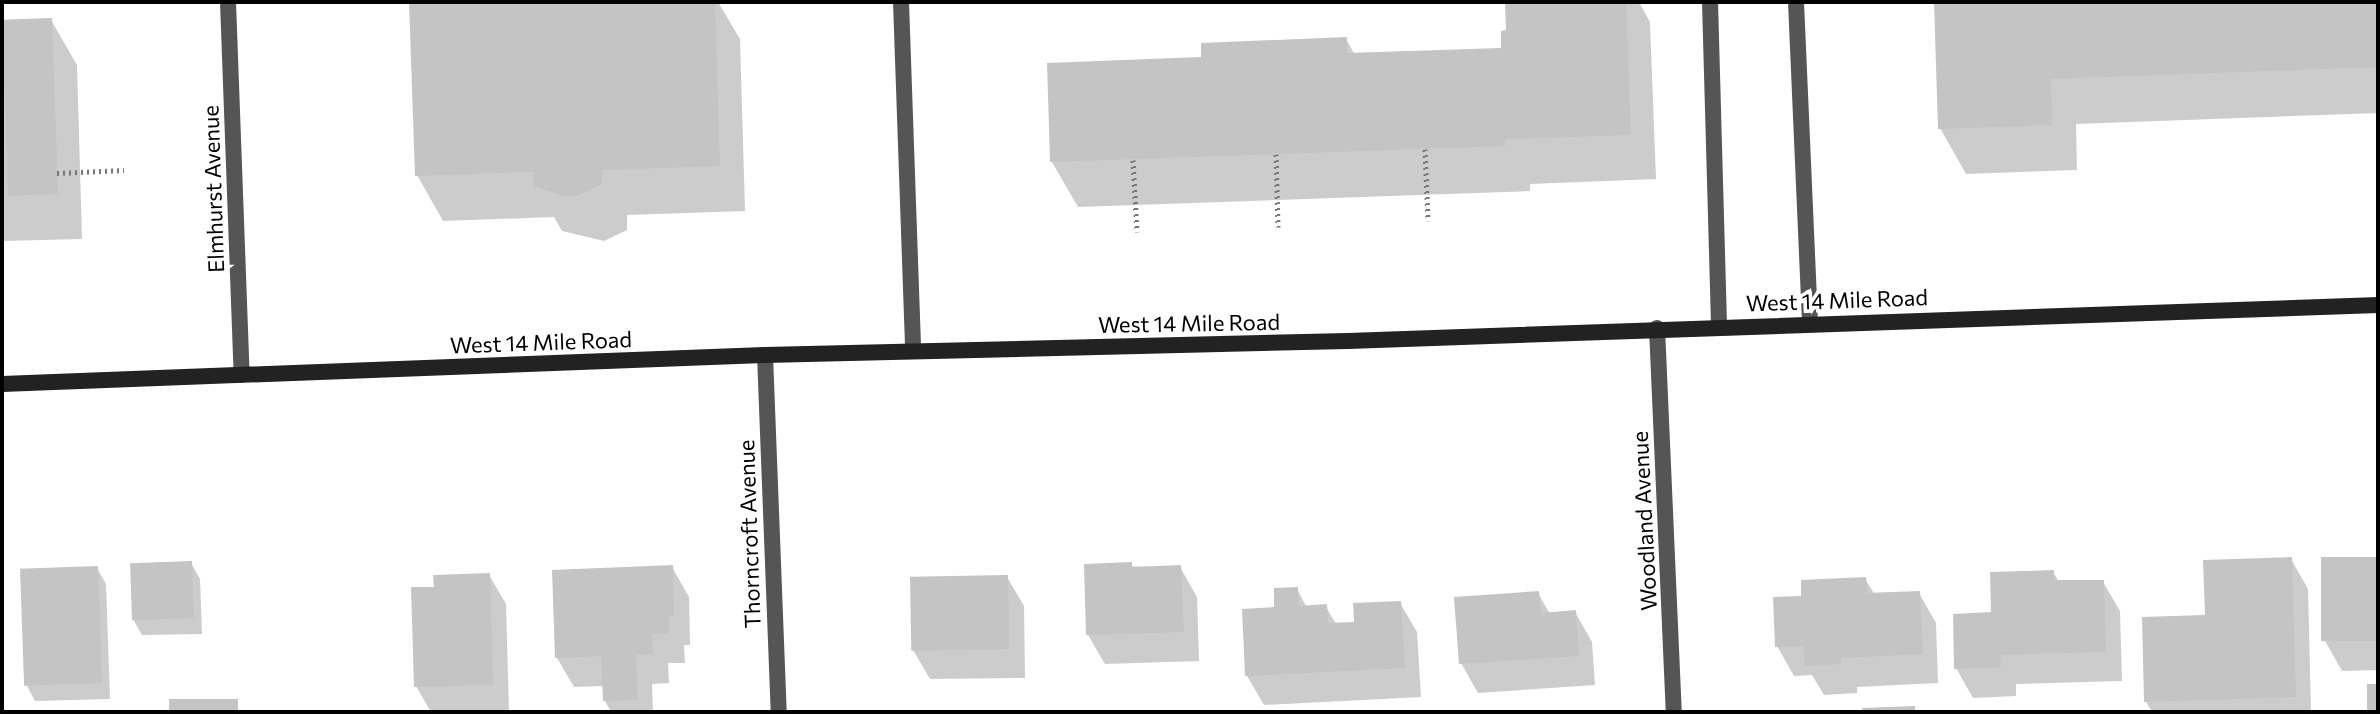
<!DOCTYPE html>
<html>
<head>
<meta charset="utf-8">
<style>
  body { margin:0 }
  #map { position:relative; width:2380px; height:714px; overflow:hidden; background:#fff; font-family:Commissioner,sans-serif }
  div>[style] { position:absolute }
  .shadow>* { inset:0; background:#0003 }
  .building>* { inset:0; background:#c4c4c4; transform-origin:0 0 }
  .path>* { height:5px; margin-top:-2.5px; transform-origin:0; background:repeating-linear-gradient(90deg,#777 0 2px,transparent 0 6px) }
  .service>* { height:16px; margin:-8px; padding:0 8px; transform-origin:8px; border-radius:8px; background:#555 }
  .minor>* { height:16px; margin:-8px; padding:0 8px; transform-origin:8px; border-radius:8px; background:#555 }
  .secondary>* { height:16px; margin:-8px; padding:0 8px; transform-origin:8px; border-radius:8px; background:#222 }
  span { translate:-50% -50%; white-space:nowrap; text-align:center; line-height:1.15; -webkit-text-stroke:7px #fff; paint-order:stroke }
  .street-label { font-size:22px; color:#000 }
  .frame { position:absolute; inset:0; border:4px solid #000; pointer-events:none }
</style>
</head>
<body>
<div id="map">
  <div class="shadow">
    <div style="clip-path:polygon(451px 2px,718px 2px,740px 39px,745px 211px,627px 215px,627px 230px,604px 241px,562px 231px,554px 217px,443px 221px,417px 175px)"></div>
    <div style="clip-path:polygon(1507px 2px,1639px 2px,1650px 22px,1656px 179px,1530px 184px,1530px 191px,1078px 207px,1052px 162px,1203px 59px,1346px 39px,1355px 55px,1503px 50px,1508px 32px)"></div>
    <div style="clip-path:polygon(1936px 2px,2378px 2px,2378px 113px,2076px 124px,2077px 170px,1966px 174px,1940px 128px)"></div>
    <div style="clip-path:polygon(51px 20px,77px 65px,82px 239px,2px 241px,2px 21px)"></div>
    <div style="clip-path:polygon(2291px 559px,2308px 589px,2311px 712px,2152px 712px,2146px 702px,2207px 617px)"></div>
    <div style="clip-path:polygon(2378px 559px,2378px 670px,2342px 671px,2325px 641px)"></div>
    <div style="clip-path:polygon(191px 563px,200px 579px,202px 634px,142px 635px,133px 619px)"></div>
    <div style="clip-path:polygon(1086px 566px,1180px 567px,1197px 597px,1199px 661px,1105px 664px,1088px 635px)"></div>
    <div style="clip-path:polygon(672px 567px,689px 597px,690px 645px,684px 645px,685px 663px,668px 663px,669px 683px,652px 684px,653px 712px,611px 712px,605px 701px,604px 686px,574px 687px,557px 658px)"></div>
    <div style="clip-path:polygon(97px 568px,106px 584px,110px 699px,35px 701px,26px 684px)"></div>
    <div style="clip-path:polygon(2053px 572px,2059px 582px,2103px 582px,2120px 611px,2122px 681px,2016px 684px,2016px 696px,1973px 698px,1956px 668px,1993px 614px)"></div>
    <div style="clip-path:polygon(489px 575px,506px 604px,509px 712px,431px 712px,416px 686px,436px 589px)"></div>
    <div style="clip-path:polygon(1007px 577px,1024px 606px,1025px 678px,930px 679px,913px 650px)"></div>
    <div style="clip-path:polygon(1865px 579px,1875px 595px,1919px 593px,1936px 623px,1938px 683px,1857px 687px,1857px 693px,1824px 695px,1812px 675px,1794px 676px,1777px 646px,1803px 598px)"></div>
    <div style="clip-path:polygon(1297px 589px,1307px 608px,1326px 607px,1336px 624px,1356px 624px,1400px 603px,1417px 632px,1421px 697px,1264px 705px,1247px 676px,1276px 609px)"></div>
    <div style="clip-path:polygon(1538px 593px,1550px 614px,1575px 612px,1592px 642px,1595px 685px,1478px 693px,1461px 663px)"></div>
  </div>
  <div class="building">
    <div style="clip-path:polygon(409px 2px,715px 2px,720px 166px,602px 170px,602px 184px,577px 196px,564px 196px,534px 186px,533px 172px,415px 176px)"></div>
    <div style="clip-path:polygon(1505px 2px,1626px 2px,1631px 135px,1505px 139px,1505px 146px,1050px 162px,1047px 63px,1201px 57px,1201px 43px,1347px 37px,1347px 53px,1501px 48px,1501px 31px,1506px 30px)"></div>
    <div style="clip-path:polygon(1934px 2px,2378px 2px,2378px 67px,2051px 79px,2052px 125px,1938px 129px)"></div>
    <div style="left:52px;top:18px;width:176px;height:50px;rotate:88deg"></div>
    <div style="clip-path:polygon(2292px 557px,2296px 697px,2144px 702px,2142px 617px,2205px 615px,2203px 560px)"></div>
    <div style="left:2378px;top:557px;width:84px;height:57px;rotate:90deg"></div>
    <div style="left:192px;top:561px;width:57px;height:62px;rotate:88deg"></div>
    <div style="clip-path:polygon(1132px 562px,1132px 567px,1181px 565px,1184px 632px,1086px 635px,1084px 564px)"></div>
    <div style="clip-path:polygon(673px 565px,674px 616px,669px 616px,669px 634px,652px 634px,653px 654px,636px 655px,638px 700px,603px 701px,601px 656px,555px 658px,552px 570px)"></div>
    <div style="left:98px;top:566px;width:117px;height:78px;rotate:88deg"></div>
    <div style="clip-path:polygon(2054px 570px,2054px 580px,2104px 580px,2106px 652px,2000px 655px,2001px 667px,1954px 669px,1953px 614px,1991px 612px,1990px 572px)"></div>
    <div style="clip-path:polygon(490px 573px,493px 685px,414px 687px,411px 587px,434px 587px,433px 575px)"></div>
    <div style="left:1008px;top:575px;width:74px;height:98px;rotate:89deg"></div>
    <div style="clip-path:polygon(1866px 577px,1867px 593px,1920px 591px,1923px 654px,1841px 658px,1841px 664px,1805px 666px,1803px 646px,1775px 647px,1773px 597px,1801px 596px,1801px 580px)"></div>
    <div style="clip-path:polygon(1298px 587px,1298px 606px,1327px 604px,1328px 623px,1354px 622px,1353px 603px,1401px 601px,1405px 668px,1245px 676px,1242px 609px,1274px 607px,1274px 588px)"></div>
    <div style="clip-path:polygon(1539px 591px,1541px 613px,1576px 610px,1579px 656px,1459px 664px,1454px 597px)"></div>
    <div style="left:2367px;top:684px;width:11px;height:28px"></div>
    <div style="left:238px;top:699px;width:13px;height:69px;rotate:90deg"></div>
    <div style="clip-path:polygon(1915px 706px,1915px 712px,1862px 712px,1862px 708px)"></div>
  </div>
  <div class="path">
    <div style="left:1425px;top:149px;width:72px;rotate:87.6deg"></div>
    <div style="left:1276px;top:154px;width:73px;rotate:88.4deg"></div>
    <div style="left:1133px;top:160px;width:72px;rotate:86.8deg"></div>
    <div style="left:57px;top:173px;width:67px;rotate:-2.6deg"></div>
  </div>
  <div class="service">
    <div style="left:901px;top:2px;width:349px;rotate:88deg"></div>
  </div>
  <div class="minor">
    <div style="left:228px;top:2px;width:373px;rotate:87.9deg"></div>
    <div style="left:1710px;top:2px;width:324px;rotate:88.4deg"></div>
    <div style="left:1796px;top:2px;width:321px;rotate:87.5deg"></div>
    <div style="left:1657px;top:328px;width:384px;rotate:87.5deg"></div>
    <div style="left:765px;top:355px;width:357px;rotate:87.8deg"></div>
  </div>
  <div class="secondary">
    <div style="left:2px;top:384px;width:764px;rotate:-2.18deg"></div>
    <div style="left:765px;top:355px;width:583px;rotate:-1.38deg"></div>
    <div style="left:1348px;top:341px;width:1031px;rotate:-2deg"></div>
  </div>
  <div class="street-label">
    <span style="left:213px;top:189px;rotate:-92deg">Elmhurst Avenue</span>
    <span style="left:1837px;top:300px;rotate:-2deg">West 14 Mile Road</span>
    <span style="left:1189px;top:323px;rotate:-1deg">West 14 Mile Road</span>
    <span style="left:541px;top:342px;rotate:-2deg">West 14 Mile Road</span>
    <span style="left:1644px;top:521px;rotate:-93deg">Woodland Avenue</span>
    <span style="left:749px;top:534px;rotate:-92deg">Thorncroft Avenue</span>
  </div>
  <div class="frame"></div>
</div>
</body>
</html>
